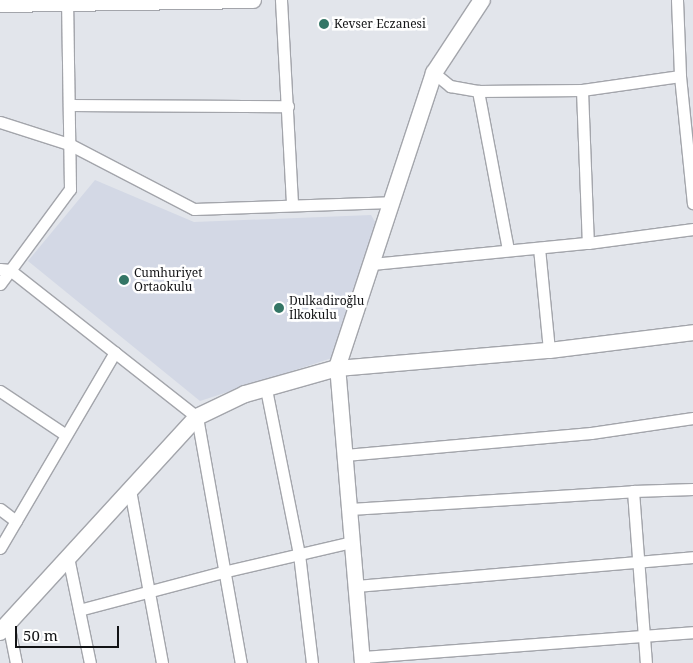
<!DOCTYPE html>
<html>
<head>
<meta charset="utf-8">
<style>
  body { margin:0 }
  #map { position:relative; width:693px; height:663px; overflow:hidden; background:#e2e5eb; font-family:"Noto Serif",serif }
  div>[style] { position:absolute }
  .built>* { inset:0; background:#d3d8e5 }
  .roads { filter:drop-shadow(1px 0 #a3a5ab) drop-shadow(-1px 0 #a3a5ab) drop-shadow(0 1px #a3a5ab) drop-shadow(0 -1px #a3a5ab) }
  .minor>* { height:11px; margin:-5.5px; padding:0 5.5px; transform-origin:5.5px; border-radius:5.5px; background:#fff }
  .tertiary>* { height:15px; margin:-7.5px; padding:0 7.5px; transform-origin:7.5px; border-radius:7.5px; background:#fff }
  .secondary>* { height:16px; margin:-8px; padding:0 8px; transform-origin:8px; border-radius:8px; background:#fff }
  .dots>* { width:14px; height:14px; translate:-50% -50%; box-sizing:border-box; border:2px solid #fff; border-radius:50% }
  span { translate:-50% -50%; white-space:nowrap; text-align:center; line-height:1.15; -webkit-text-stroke:5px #fff; paint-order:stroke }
  .poi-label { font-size:12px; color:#121315 }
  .left { translate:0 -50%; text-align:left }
  .scale { position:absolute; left:15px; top:626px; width:104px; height:22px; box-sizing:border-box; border:2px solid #121315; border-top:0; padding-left:6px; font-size:15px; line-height:18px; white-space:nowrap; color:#121315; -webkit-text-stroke:4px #fff; paint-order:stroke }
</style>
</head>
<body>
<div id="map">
  <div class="built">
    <div style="clip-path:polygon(95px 180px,194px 222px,371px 215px,377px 225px,335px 357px,200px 401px,28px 261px)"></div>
  </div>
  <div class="roads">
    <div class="minor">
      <div style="left:281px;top:0;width:205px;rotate:86.9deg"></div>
      <div style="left:677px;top:0;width:76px;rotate:87.7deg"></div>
      <div style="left:680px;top:76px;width:128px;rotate:84.2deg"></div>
      <div style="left:434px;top:73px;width:21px;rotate:39deg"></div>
      <div style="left:450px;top:86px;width:28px;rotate:10deg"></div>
      <div style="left:478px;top:91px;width:104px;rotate:-0.6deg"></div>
      <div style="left:582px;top:90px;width:99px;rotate:-8.1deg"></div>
      <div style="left:582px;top:90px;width:153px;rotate:87.8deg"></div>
      <div style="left:478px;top:91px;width:162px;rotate:79.3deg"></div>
      <div style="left:69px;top:105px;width:219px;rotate:0.3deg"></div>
      <div style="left:0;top:122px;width:72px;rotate:17.7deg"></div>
      <div style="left:69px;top:144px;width:141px;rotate:27.5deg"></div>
      <div style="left:194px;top:209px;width:197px;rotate:-2deg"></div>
      <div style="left:539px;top:248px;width:102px;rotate:84.4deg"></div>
      <div style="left:372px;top:264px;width:217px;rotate:-5.6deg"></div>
      <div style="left:588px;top:243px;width:106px;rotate:-7.6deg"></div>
      <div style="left:0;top:269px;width:10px;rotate:6deg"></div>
      <div style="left:10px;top:270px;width:238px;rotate:38.2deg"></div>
      <div style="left:197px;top:417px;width:250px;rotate:79.9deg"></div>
      <div style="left:0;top:284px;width:118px;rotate:-53.6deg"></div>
      <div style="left:70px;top:189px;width:185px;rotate:-90.9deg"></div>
      <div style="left:266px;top:389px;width:168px;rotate:78.7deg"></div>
      <div style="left:299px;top:554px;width:110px;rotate:83.2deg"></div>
      <div style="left:0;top:391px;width:79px;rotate:33.7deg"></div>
      <div style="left:345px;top:455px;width:247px;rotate:-5.1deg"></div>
      <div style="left:591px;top:433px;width:103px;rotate:-8.4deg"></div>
      <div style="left:130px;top:490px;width:176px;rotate:79.5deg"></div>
      <div style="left:633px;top:491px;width:60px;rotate:-1.9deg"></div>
      <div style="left:0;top:509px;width:20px;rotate:37deg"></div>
      <div style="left:350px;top:509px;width:284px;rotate:-3.6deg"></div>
      <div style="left:633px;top:491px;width:172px;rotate:85.7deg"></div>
      <div style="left:0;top:548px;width:227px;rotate:-59.6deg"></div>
      <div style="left:68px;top:557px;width:108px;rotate:78.3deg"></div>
      <div style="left:356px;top:586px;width:338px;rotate:-4.9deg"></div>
      <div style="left:79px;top:610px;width:153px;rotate:-14.8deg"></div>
      <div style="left:227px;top:571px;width:128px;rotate:-13.1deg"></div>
      <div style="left:8px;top:623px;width:41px;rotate:78.7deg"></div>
      <div style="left:362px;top:657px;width:332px;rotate:-4.3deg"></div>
    </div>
    <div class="tertiary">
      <div style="left:362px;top:663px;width:296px;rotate:-94.8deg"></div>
      <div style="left:337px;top:368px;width:213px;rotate:-4.9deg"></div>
      <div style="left:549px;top:350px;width:145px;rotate:-7.1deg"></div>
    </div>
    <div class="secondary">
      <div style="left:0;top:4px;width:253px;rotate:-0.9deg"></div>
      <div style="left:0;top:632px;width:292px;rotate:-47.5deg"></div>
      <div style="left:197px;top:417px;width:53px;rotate:-25.6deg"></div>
      <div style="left:245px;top:394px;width:96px;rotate:-15.8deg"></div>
      <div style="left:337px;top:368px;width:311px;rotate:-71.8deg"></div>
      <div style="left:434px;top:73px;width:87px;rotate:-56.7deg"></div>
    </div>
  </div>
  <div class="dots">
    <div style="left:324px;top:24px;background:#347666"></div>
    <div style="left:124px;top:280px;background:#347666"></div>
    <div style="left:279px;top:308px;background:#347666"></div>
  </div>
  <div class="poi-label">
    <span class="left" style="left:334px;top:24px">Kevser Eczanesi</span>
    <span class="left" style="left:134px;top:280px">Cumhuriyet<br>Ortaokulu</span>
    <span class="left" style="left:289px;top:308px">Dulkadiroğlu<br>İlkokulu</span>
  </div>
  <div class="scale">50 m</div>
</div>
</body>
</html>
